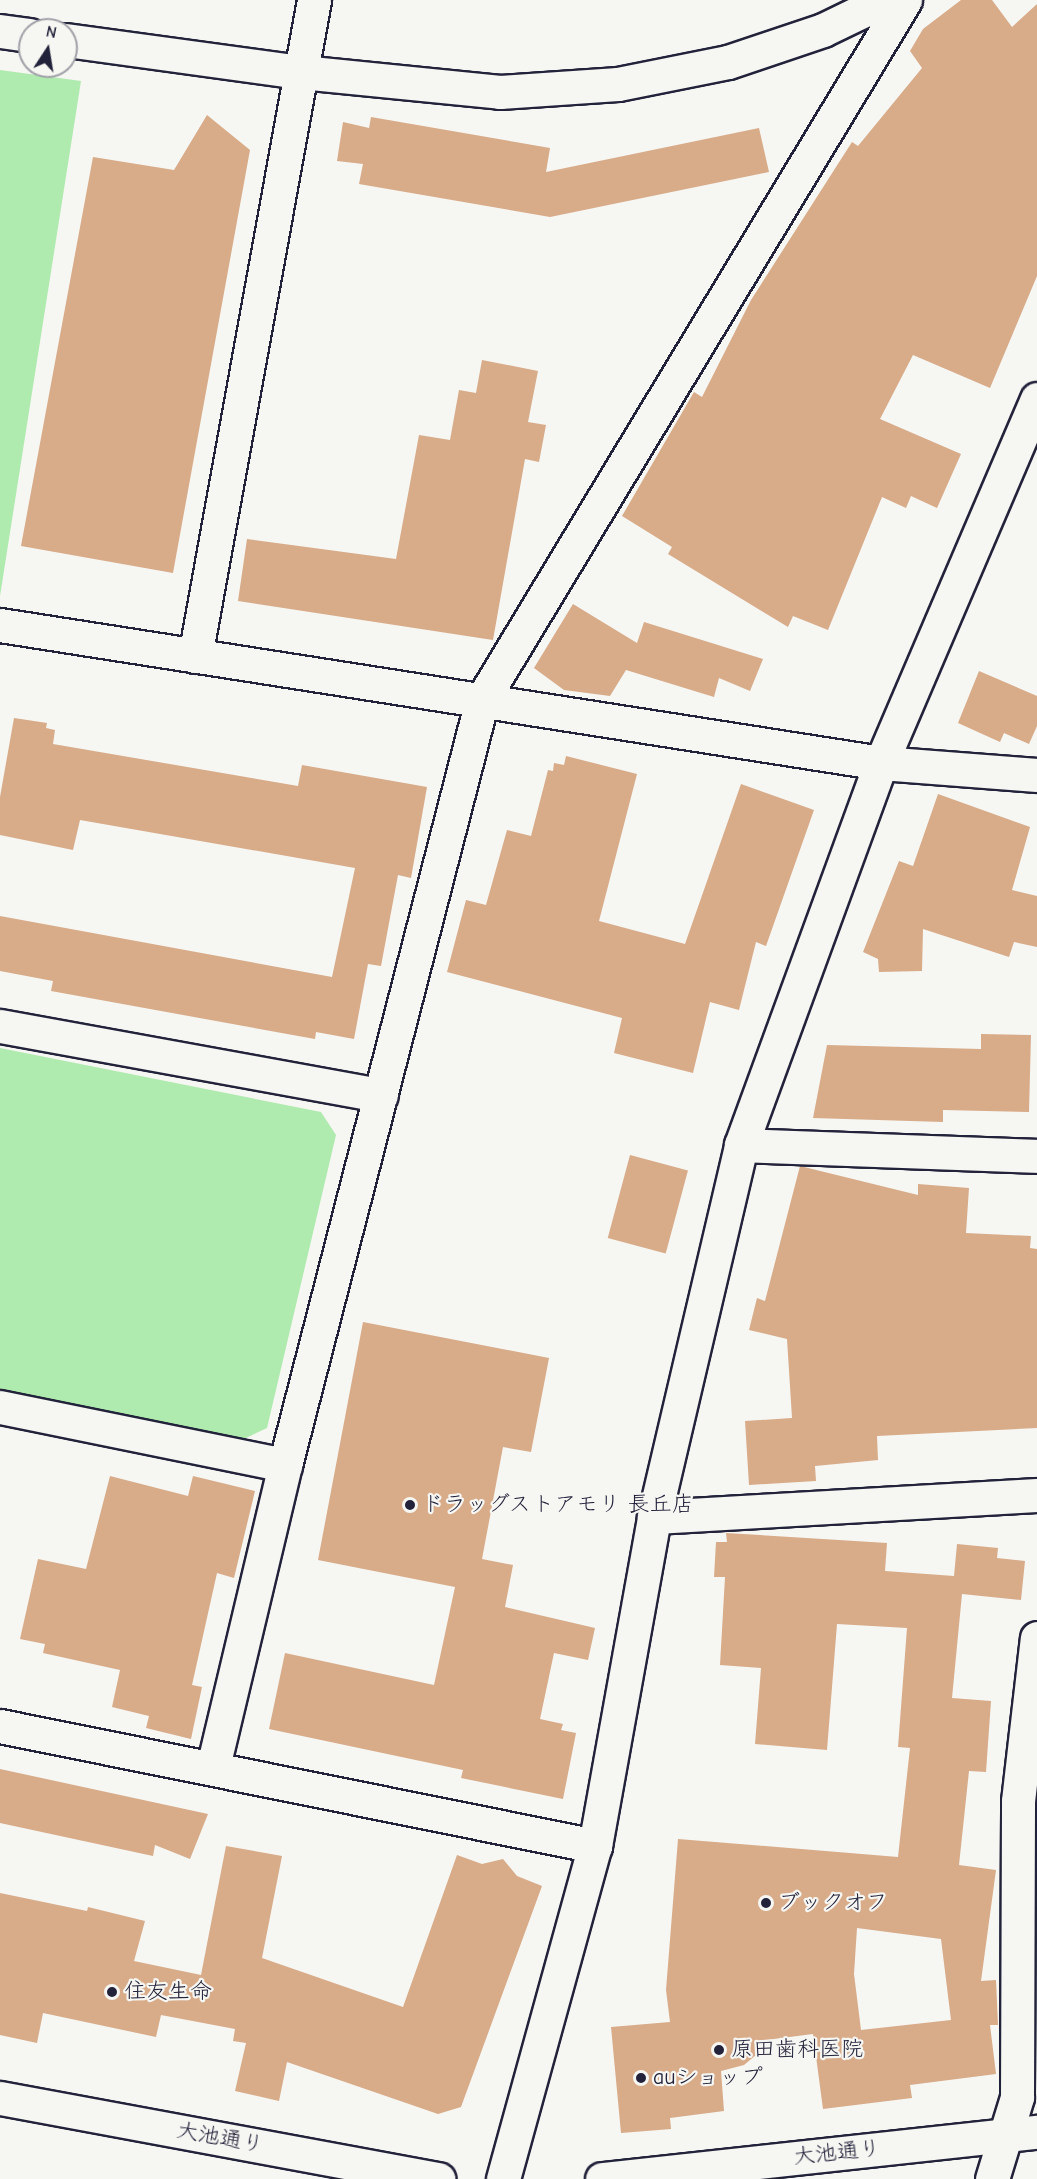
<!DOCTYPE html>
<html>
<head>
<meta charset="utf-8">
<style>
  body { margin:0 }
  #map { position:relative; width:1037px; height:2179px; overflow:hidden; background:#f6f6f2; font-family:"Comic Neue","Klee One",sans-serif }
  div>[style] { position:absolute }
  .green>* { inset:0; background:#afeaae }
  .building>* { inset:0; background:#d8ab89; transform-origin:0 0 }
  .roads { filter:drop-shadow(2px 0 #22223b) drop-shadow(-2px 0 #22223b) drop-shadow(0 2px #22223b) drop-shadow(0 -2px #22223b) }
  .minor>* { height:33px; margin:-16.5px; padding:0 16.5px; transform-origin:16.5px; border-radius:16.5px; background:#f6f6f2 }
  .dots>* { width:16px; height:16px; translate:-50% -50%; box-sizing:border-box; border:3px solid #f6f6f2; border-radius:50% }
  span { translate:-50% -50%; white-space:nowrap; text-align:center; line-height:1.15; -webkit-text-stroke:4.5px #f6f6f2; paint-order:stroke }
  .poi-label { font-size:22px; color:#22223b }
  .left { translate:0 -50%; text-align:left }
  .street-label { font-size:22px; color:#22223b }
  .north { position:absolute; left:18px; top:18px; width:60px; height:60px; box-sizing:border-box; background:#f6f6f2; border:2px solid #a1a1a9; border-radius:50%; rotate:12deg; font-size:16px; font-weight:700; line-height:24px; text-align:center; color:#22223b }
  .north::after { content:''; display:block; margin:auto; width:21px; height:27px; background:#22223b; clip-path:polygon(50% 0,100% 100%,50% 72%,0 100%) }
</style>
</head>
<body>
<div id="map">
  <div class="green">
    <div style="clip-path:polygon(0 70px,81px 81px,0 596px)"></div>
    <div style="clip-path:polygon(0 1048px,321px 1112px,336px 1135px,267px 1428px,237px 1442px,0 1391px)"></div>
  </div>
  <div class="building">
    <div style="clip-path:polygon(961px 0,992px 0,1012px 27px,1037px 4px,1037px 276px,990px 388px,913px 355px,880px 419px,961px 454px,937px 508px,911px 496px,906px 508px,882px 497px,828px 630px,793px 616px,788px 627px,668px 554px,672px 547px,622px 516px,694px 392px,702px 397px,751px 300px,852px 142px,858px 146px,922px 68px,910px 51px,923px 29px)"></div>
    <div style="clip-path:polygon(207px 115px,250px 150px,173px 573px,21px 546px,93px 157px,174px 170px)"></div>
    <div style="clip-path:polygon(371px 117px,550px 148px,546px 172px,759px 128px,769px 172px,550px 217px,359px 184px,363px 164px,337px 161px,343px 122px,369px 128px)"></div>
    <div style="clip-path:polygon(482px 360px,538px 371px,528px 422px,546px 425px,539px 462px,525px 459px,493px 640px,238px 601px,247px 539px,396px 559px,419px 435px,450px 440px,459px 390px,476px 393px)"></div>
    <div style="clip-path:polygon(573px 604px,637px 643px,644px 622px,763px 659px,750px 691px,719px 678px,714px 697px,626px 670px,610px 696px,564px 690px,534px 668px)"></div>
    <div style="clip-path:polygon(979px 671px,1037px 696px,1037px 726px,1029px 744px,1004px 733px,1000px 742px,958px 723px)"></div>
    <div style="clip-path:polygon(14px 718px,47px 723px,46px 728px,55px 730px,53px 744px,298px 786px,302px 765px,427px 787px,411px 878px,398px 875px,381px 966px,368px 964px,354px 1039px,316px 1032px,315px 1039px,51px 991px,53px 981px,0 971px,0 916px,332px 977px,355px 868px,80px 820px,73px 850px,0 835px,0 797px)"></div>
    <div style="clip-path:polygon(566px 756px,637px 774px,599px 921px,685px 944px,741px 784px,814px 810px,766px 946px,756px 942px,739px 1010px,710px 1002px,693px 1073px,614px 1053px,622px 1018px,447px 972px,466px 900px,486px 905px,507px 830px,531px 836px,548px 770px,553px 771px,554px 763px,564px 765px)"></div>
    <div style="clip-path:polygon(938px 794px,1030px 827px,1012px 890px,1037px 896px,1037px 947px,1014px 942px,1009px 957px,923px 929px,922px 971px,879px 972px,878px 959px,863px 952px,899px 861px,913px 866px)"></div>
    <div style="clip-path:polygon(981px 1034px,1031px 1035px,1029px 1112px,943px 1110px,943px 1122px,813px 1118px,827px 1045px,981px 1049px)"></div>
    <div style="left:630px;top:1155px;width:60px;height:86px;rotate:15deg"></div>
    <div style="clip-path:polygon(800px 1166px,918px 1195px,918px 1184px,969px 1188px,966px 1233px,1031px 1236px,1030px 1248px,1037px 1249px,1037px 1428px,877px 1436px,878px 1460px,815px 1466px,816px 1481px,749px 1485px,745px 1421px,792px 1418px,787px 1339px,749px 1330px,757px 1298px,765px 1301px)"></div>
    <div style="clip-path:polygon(363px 1322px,549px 1358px,531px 1452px,503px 1447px,482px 1559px,513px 1565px,505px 1607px,595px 1628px,588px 1660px,554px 1653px,540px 1719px,563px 1724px,561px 1730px,576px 1733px,563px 1799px,461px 1778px,463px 1770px,269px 1729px,285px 1653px,434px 1685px,455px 1587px,318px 1560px)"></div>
    <div style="clip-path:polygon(110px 1476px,188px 1496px,193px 1476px,255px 1491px,234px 1578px,217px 1573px,192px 1685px,202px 1687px,191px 1739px,146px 1728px,149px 1716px,112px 1707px,120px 1670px,43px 1653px,45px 1644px,20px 1639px,38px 1559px,86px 1569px)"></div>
    <div style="clip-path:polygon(evenodd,726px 1533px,887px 1543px,885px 1571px,954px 1576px,957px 1544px,998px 1548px,997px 1558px,1025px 1561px,1021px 1600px,962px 1594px,952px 1698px,991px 1701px,986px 1772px,969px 1771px,959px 1865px,996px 1870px,981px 1981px,996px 1980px,998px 2025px,990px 2025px,996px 2074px,910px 2085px,912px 2098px,823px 2109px,813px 2034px,758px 2041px,756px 2055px,744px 2065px,721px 2071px,724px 2111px,670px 2118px,671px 2129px,621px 2133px,611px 2027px,670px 2022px,666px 1990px,678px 1839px,898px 1857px,910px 1748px,898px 1747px,907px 1628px,837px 1624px,827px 1750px,755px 1744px,761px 1668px,720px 1665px,725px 1577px,714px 1577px,716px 1542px,727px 1542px,726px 1533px,857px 1928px,941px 1939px,951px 2020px,861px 2030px,854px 1974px,857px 1928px)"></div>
    <div style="clip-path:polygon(0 1769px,208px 1814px,190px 1859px,155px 1845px,153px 1856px,0 1823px)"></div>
    <div style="clip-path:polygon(226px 1846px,282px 1856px,262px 1958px,403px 2007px,457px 1855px,482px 1864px,503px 1859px,517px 1876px,542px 1886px,461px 2107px,438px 2114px,287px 2062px,279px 2101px,235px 2091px,246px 2043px,233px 2041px,235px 2029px,161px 2015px,156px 2037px,43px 2013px,37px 2043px,0 2035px,0 1893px,87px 1911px,88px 1907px,145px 1921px,134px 1961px,201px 1975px)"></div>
  </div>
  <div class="roads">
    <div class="minor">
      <div style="left:0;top:31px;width:30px;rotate:8deg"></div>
      <div style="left:66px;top:40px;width:237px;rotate:7.8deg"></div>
      <div style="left:301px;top:72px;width:200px;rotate:5.7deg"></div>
      <div style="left:500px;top:92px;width:118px;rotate:-3.9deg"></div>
      <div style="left:618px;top:84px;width:112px;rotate:-11.3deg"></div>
      <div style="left:728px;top:62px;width:100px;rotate:-18.6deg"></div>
      <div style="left:823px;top:30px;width:69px;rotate:-25.8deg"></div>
      <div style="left:0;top:625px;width:892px;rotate:8.9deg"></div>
      <div style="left:881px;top:763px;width:156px;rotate:4.4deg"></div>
      <div style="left:195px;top:656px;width:667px;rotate:-79.72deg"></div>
      <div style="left:0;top:1026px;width:387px;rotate:10.3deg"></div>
      <div style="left:741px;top:1145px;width:296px;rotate:2.1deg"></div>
      <div style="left:0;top:1407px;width:291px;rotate:11.5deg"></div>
      <div style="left:654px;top:1517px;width:384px;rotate:-3.3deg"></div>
      <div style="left:0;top:1726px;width:607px;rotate:11.4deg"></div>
      <div style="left:213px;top:1767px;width:310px;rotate:-76.6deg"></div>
      <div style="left:285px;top:1465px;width:790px;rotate:-75.56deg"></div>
      <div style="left:482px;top:700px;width:818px;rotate:-58.86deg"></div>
      <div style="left:0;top:2098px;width:446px;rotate:10.5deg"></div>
      <div style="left:503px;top:2179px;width:345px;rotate:-74.6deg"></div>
      <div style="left:595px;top:1846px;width:334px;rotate:-79.8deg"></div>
      <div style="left:654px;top:1517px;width:382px;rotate:-76.8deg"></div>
      <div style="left:741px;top:1145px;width:407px;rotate:-69.9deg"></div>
      <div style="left:881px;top:763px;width:396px;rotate:-66.8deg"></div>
      <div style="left:602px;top:2179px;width:438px;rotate:-6.2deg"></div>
      <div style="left:992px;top:2179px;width:86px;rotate:-73deg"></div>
      <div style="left:1017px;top:2097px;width:296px;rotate:-89.8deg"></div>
      <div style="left:1018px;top:1801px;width:164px;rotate:-83.4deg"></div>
    </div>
  </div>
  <div class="dots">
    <div style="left:410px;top:1505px;background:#22223b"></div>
    <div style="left:766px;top:1903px;background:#22223b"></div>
    <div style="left:112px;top:1992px;background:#22223b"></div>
    <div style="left:719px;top:2050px;background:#22223b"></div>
    <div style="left:641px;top:2078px;background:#22223b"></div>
  </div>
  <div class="poi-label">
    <span class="left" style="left:422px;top:1505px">ドラッグストアモリ 長丘店</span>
    <span class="left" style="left:778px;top:1903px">ブックオフ</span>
    <span class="left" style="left:124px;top:1992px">住友生命</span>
    <span class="left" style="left:731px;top:2050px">原田歯科医院</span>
    <span class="left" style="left:653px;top:2078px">auショップ</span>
  </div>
  <div class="street-label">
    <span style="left:220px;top:2138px;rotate:10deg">大池通り</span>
    <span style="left:837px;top:2153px;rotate:-6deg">大池通り</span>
  </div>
  <div class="north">N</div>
</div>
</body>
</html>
